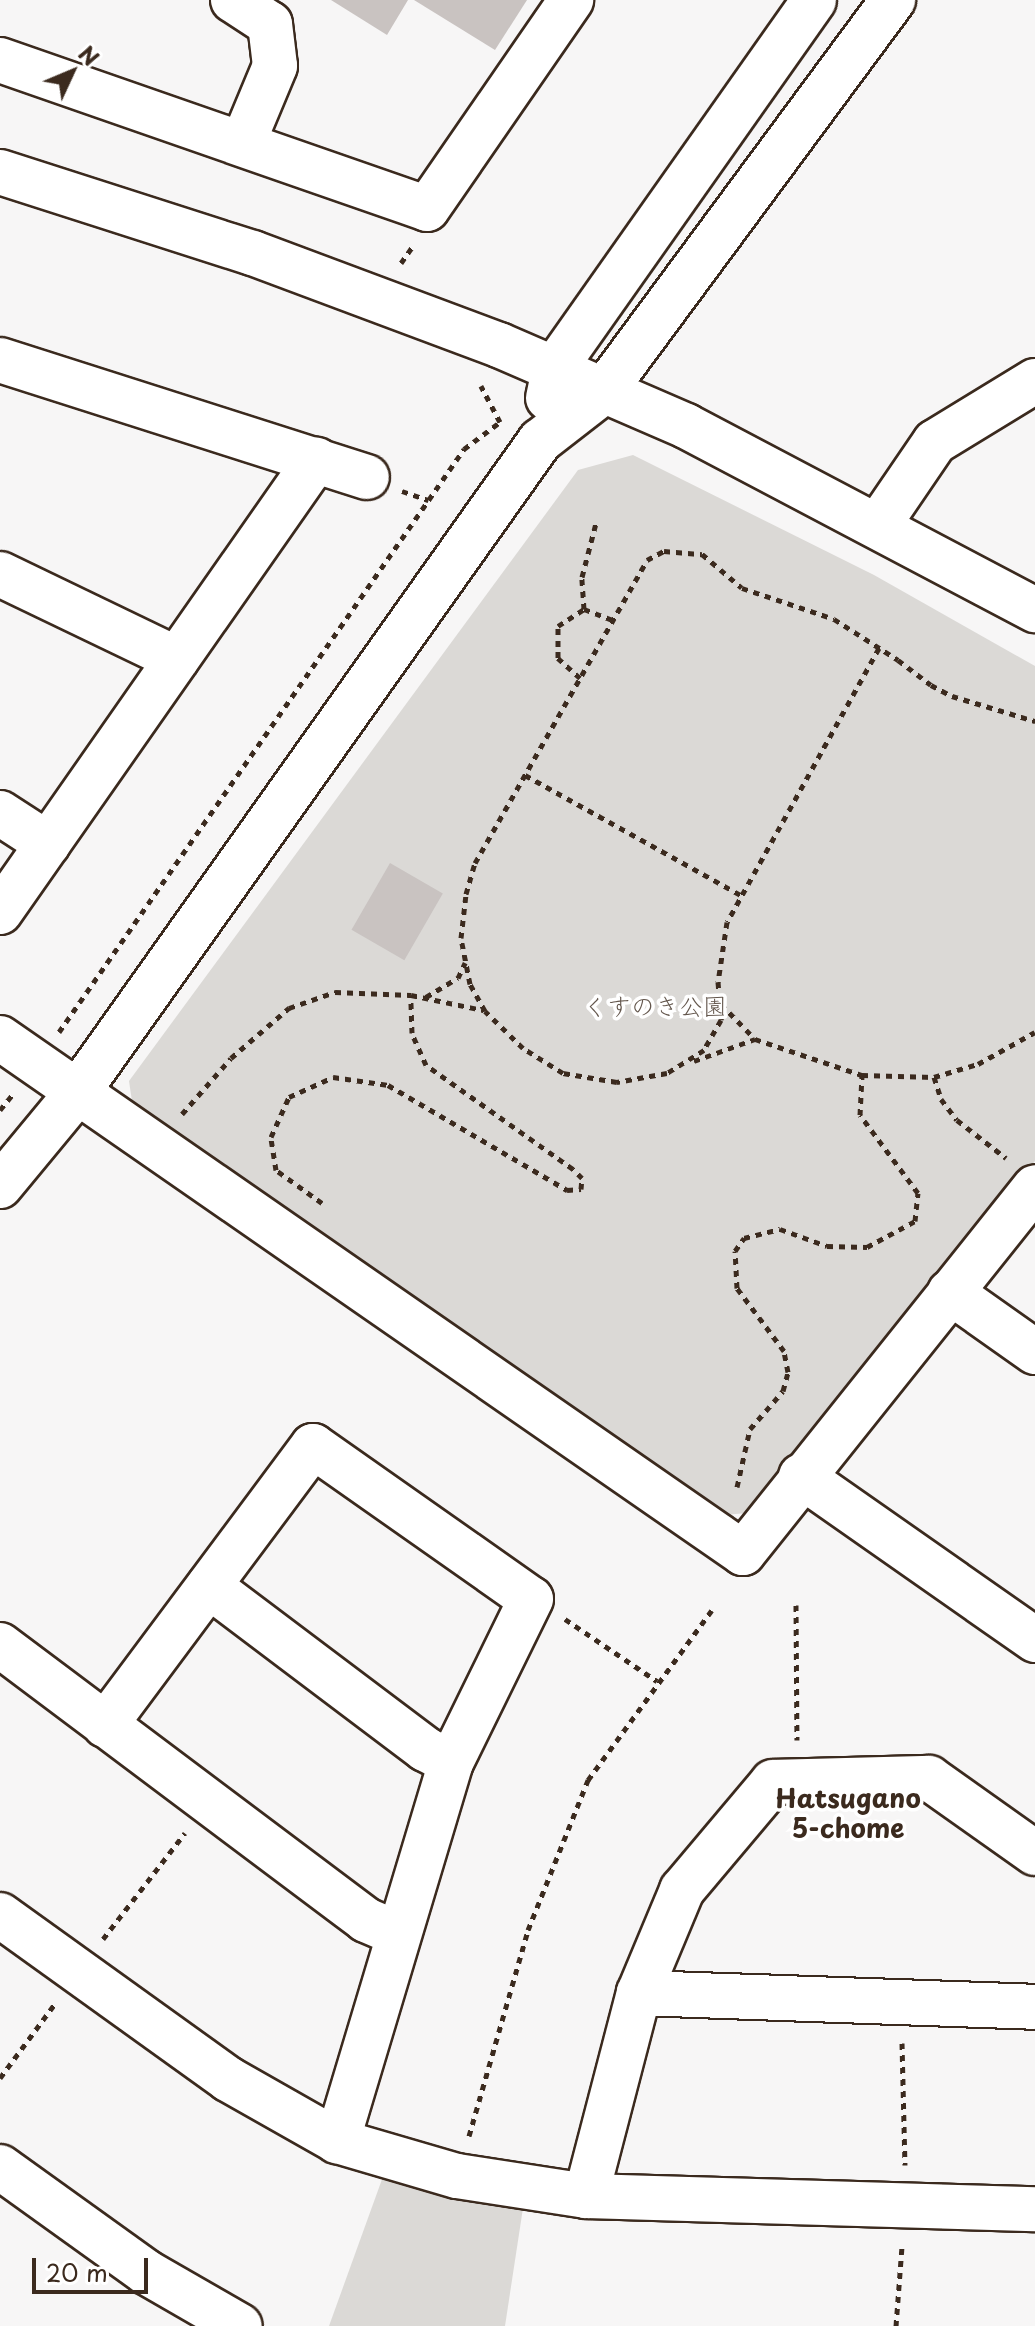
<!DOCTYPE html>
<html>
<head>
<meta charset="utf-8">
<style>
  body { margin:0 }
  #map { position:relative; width:1035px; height:2326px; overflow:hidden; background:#f7f6f6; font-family:"Playpen Sans","Klee One",sans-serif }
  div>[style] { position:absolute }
  .green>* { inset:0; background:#dbd9d6 }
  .building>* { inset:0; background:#c9c3c1; transform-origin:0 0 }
  .path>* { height:5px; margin-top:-2.5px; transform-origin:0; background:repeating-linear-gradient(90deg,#3b2a1e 0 6px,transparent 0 12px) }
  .roads { filter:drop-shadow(2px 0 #3b2a1e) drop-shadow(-2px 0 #3b2a1e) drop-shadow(0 2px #3b2a1e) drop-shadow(0 -2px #3b2a1e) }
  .minor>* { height:44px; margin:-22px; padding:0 22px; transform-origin:22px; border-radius:22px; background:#fff }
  span { translate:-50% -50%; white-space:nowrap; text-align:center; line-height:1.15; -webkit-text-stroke:7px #fff; paint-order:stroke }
  .park-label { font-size:24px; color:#63564c }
  .neighbourhood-label { font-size:26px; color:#3b2a1e; font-weight:700 }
  .north { position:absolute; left:32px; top:32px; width:80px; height:80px; -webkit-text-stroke:6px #fff; paint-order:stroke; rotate:46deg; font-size:22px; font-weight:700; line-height:32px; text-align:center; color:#3b2a1e }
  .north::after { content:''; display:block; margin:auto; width:28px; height:36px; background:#3b2a1e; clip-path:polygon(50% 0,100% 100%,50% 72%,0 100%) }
  .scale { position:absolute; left:32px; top:2258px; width:116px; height:36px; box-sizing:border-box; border:4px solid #3b2a1e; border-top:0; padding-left:10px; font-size:24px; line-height:28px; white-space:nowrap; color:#3b2a1e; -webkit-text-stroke:6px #fff; paint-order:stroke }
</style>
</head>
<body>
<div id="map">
  <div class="green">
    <div style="clip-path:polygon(633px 455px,874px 575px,1035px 666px,1035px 1161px,748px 1513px,723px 1515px,133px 1108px,129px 1081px,578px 470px)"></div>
    <div style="clip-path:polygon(385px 2171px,523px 2208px,505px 2326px,329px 2326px)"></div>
  </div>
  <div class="building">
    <div style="clip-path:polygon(331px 0,408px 0,387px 35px)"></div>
    <div style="clip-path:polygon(414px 0,527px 0,495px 50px)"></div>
    <div style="left:390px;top:863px;width:61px;height:77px;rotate:30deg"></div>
  </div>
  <div class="path">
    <div style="left:401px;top:263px;width:21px;rotate:-55deg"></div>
    <div style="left:402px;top:491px;width:28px;rotate:19deg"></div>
    <div style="left:584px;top:609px;width:32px;rotate:-94deg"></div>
    <div style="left:582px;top:577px;width:56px;rotate:-75.5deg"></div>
    <div style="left:879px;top:648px;width:313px;rotate:119deg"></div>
    <div style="left:727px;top:922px;width:61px;rotate:98.5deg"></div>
    <div style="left:718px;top:982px;width:38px;rotate:85deg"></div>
    <div style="left:721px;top:1020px;width:34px;rotate:120deg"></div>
    <div style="left:704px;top:1050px;width:44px;rotate:148.1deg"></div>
    <div style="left:667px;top:1073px;width:51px;rotate:169.8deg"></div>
    <div style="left:617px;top:1082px;width:55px;rotate:-170.5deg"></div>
    <div style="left:563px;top:1073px;width:47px;rotate:-148deg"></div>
    <div style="left:523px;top:1048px;width:53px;rotate:-135.8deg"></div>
    <div style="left:485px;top:1011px;width:31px;rotate:-119deg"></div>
    <div style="left:470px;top:984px;width:47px;rotate:-101.1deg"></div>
    <div style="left:461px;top:938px;width:44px;rotate:-83.5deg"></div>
    <div style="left:466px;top:894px;width:32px;rotate:-74deg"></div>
    <div style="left:475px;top:863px;width:348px;rotate:-60.4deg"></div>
    <div style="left:647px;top:560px;width:19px;rotate:-28deg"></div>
    <div style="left:664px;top:551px;width:38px;rotate:5deg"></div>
    <div style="left:702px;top:554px;width:52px;rotate:40.4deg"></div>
    <div style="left:742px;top:588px;width:97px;rotate:18.6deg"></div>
    <div style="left:834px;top:619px;width:76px;rotate:32.6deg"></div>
    <div style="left:898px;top:660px;width:41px;rotate:37.1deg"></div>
    <div style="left:931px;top:685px;width:24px;rotate:28deg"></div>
    <div style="left:952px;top:696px;width:87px;rotate:16.8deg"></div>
    <div style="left:580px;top:678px;width:30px;rotate:-138deg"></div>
    <div style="left:558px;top:658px;width:32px;rotate:-90deg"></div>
    <div style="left:558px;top:626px;width:31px;rotate:-33deg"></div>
    <div style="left:584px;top:609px;width:31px;rotate:21deg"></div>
    <div style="left:525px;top:775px;width:247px;rotate:29.1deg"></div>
    <div style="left:426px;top:997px;width:37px;rotate:-31deg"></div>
    <div style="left:458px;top:978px;width:17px;rotate:-65deg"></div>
    <div style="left:721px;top:1004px;width:49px;rotate:45.8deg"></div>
    <div style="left:59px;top:1032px;width:710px;rotate:-55.21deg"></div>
    <div style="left:464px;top:449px;width:45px;rotate:-36.9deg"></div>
    <div style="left:500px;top:422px;width:41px;rotate:-117.8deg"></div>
    <div style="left:694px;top:1061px;width:65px;rotate:-19.8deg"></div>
    <div style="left:755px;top:1039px;width:113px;rotate:18.6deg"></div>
    <div style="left:862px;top:1075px;width:72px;rotate:1.6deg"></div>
    <div style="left:934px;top:1077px;width:46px;rotate:-16.5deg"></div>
    <div style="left:978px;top:1064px;width:65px;rotate:-29.3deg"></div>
    <div style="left:934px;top:1077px;width:23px;rotate:72deg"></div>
    <div style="left:941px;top:1099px;width:26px;rotate:53deg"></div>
    <div style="left:957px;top:1120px;width:62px;rotate:37.8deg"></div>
    <div style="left:0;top:1110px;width:19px;rotate:-51deg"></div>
    <div style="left:182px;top:1114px;width:74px;rotate:-48.8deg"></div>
    <div style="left:231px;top:1058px;width:77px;rotate:-40.8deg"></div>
    <div style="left:289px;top:1008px;width:49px;rotate:-19.2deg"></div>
    <div style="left:335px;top:992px;width:76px;rotate:2.3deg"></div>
    <div style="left:411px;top:995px;width:74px;rotate:11.8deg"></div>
    <div style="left:322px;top:1203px;width:57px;rotate:-144.3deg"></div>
    <div style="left:276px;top:1170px;width:33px;rotate:-99deg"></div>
    <div style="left:271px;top:1137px;width:44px;rotate:-65.8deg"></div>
    <div style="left:289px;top:1097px;width:48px;rotate:-24.4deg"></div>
    <div style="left:333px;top:1077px;width:56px;rotate:8.3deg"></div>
    <div style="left:388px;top:1085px;width:208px;rotate:30.4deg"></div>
    <div style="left:567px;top:1190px;width:14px;rotate:-4deg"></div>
    <div style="left:581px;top:1189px;width:11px;rotate:-85deg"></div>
    <div style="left:582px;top:1178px;width:13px;rotate:-135deg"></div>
    <div style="left:573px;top:1169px;width:180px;rotate:-144.7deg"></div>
    <div style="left:426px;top:1065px;width:35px;rotate:-114deg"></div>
    <div style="left:412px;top:1033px;width:38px;rotate:-92deg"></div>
    <div style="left:737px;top:1487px;width:59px;rotate:-77.4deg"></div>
    <div style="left:750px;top:1429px;width:50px;rotate:-49deg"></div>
    <div style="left:783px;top:1391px;width:20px;rotate:-75deg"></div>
    <div style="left:788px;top:1372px;width:21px;rotate:-101deg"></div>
    <div style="left:784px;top:1351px;width:79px;rotate:-126.7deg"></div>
    <div style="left:737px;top:1288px;width:37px;rotate:-93deg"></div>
    <div style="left:735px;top:1251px;width:16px;rotate:-55deg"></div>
    <div style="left:744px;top:1238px;width:37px;rotate:-14deg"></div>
    <div style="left:780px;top:1229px;width:50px;rotate:19.9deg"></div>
    <div style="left:827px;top:1246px;width:40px;rotate:1.4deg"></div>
    <div style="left:867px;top:1247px;width:55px;rotate:-28.4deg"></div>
    <div style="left:915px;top:1221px;width:28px;rotate:-84deg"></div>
    <div style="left:918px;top:1193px;width:97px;rotate:-126.6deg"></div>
    <div style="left:860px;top:1115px;width:40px;rotate:-87.1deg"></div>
    <div style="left:796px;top:1605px;width:135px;rotate:89.6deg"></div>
    <div style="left:565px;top:1619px;width:111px;rotate:34deg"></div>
    <div style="left:103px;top:1939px;width:134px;rotate:-52.3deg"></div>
    <div style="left:902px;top:2043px;width:122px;rotate:88.6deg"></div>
    <div style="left:0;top:2078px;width:91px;rotate:-53.5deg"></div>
    <div style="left:469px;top:2136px;width:214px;rotate:-74deg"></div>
    <div style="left:528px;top:1930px;width:162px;rotate:-68.2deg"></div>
    <div style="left:588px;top:1780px;width:210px;rotate:-53.9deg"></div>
    <div style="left:896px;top:2326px;width:79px;rotate:-85.7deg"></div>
  </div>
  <div class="roads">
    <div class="minor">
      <div style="left:233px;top:0;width:44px;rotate:33deg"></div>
      <div style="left:270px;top:24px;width:42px;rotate:83.2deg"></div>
      <div style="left:275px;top:66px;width:83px;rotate:112.6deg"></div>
      <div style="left:0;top:60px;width:452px;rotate:19.2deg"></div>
      <div style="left:427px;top:209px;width:254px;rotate:-55.4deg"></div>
      <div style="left:0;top:172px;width:266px;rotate:17.8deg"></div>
      <div style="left:253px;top:253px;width:263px;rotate:20.5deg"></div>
      <div style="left:499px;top:345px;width:204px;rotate:23.4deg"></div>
      <div style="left:686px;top:426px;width:395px;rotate:27.8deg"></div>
      <div style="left:0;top:360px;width:385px;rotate:17.7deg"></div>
      <div style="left:548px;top:398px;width:30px;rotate:-78deg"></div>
      <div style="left:554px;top:369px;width:451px;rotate:-54.8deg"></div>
      <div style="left:879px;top:524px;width:99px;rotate:-55.7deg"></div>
      <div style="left:935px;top:442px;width:117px;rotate:-31.4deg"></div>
      <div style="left:0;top:574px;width:196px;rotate:25.7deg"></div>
      <div style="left:0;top:813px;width:57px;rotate:32.9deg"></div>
      <div style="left:0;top:912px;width:552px;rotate:-55.04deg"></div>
      <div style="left:0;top:1038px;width:904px;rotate:34.73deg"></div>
      <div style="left:743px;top:1553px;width:468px;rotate:-51.4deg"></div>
      <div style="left:0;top:1186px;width:121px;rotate:-50.4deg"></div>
      <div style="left:77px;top:1093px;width:800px;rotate:-54.62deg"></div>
      <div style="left:540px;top:441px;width:80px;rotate:-37.9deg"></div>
      <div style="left:603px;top:392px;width:488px;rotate:-53.5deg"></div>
      <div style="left:950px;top:1292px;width:104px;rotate:35.2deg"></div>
      <div style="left:801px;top:1476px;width:286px;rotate:35deg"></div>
      <div style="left:209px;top:1586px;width:271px;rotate:37deg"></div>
      <div style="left:425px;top:1749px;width:29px;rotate:27deg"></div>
      <div style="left:0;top:1645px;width:458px;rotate:36.9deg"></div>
      <div style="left:366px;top:1920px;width:33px;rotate:23deg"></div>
      <div style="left:105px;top:1725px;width:348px;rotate:-53.3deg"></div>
      <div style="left:313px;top:1446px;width:266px;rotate:35.1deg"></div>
      <div style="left:531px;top:1599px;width:182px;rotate:116.1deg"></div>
      <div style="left:451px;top:1762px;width:396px;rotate:106.7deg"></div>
      <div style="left:0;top:1915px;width:281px;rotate:35.7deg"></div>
      <div style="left:228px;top:2079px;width:125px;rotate:29.6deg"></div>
      <div style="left:337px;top:2141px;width:125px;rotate:16.3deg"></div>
      <div style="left:457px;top:2176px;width:131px;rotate:8.8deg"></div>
      <div style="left:586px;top:2196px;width:449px;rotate:1.7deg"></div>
      <div style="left:639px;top:1993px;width:396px;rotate:2deg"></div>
      <div style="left:0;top:2167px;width:180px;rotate:35.7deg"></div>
      <div style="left:146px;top:2272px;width:108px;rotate:29.9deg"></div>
      <div style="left:586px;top:2196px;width:210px;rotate:-75.4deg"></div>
      <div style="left:639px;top:1993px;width:112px;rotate:-67.3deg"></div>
      <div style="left:682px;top:1890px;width:141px;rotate:-49.9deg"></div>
      <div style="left:773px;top:1782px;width:156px;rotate:-1.5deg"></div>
      <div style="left:929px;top:1778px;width:130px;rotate:35.3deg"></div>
    </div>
  </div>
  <div class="park-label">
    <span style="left:655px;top:1006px">くすのき公園</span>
  </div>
  <div class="neighbourhood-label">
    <span style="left:848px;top:1813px">Hatsugano<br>5-chome</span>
  </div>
  <div class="north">N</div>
  <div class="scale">20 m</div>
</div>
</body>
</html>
